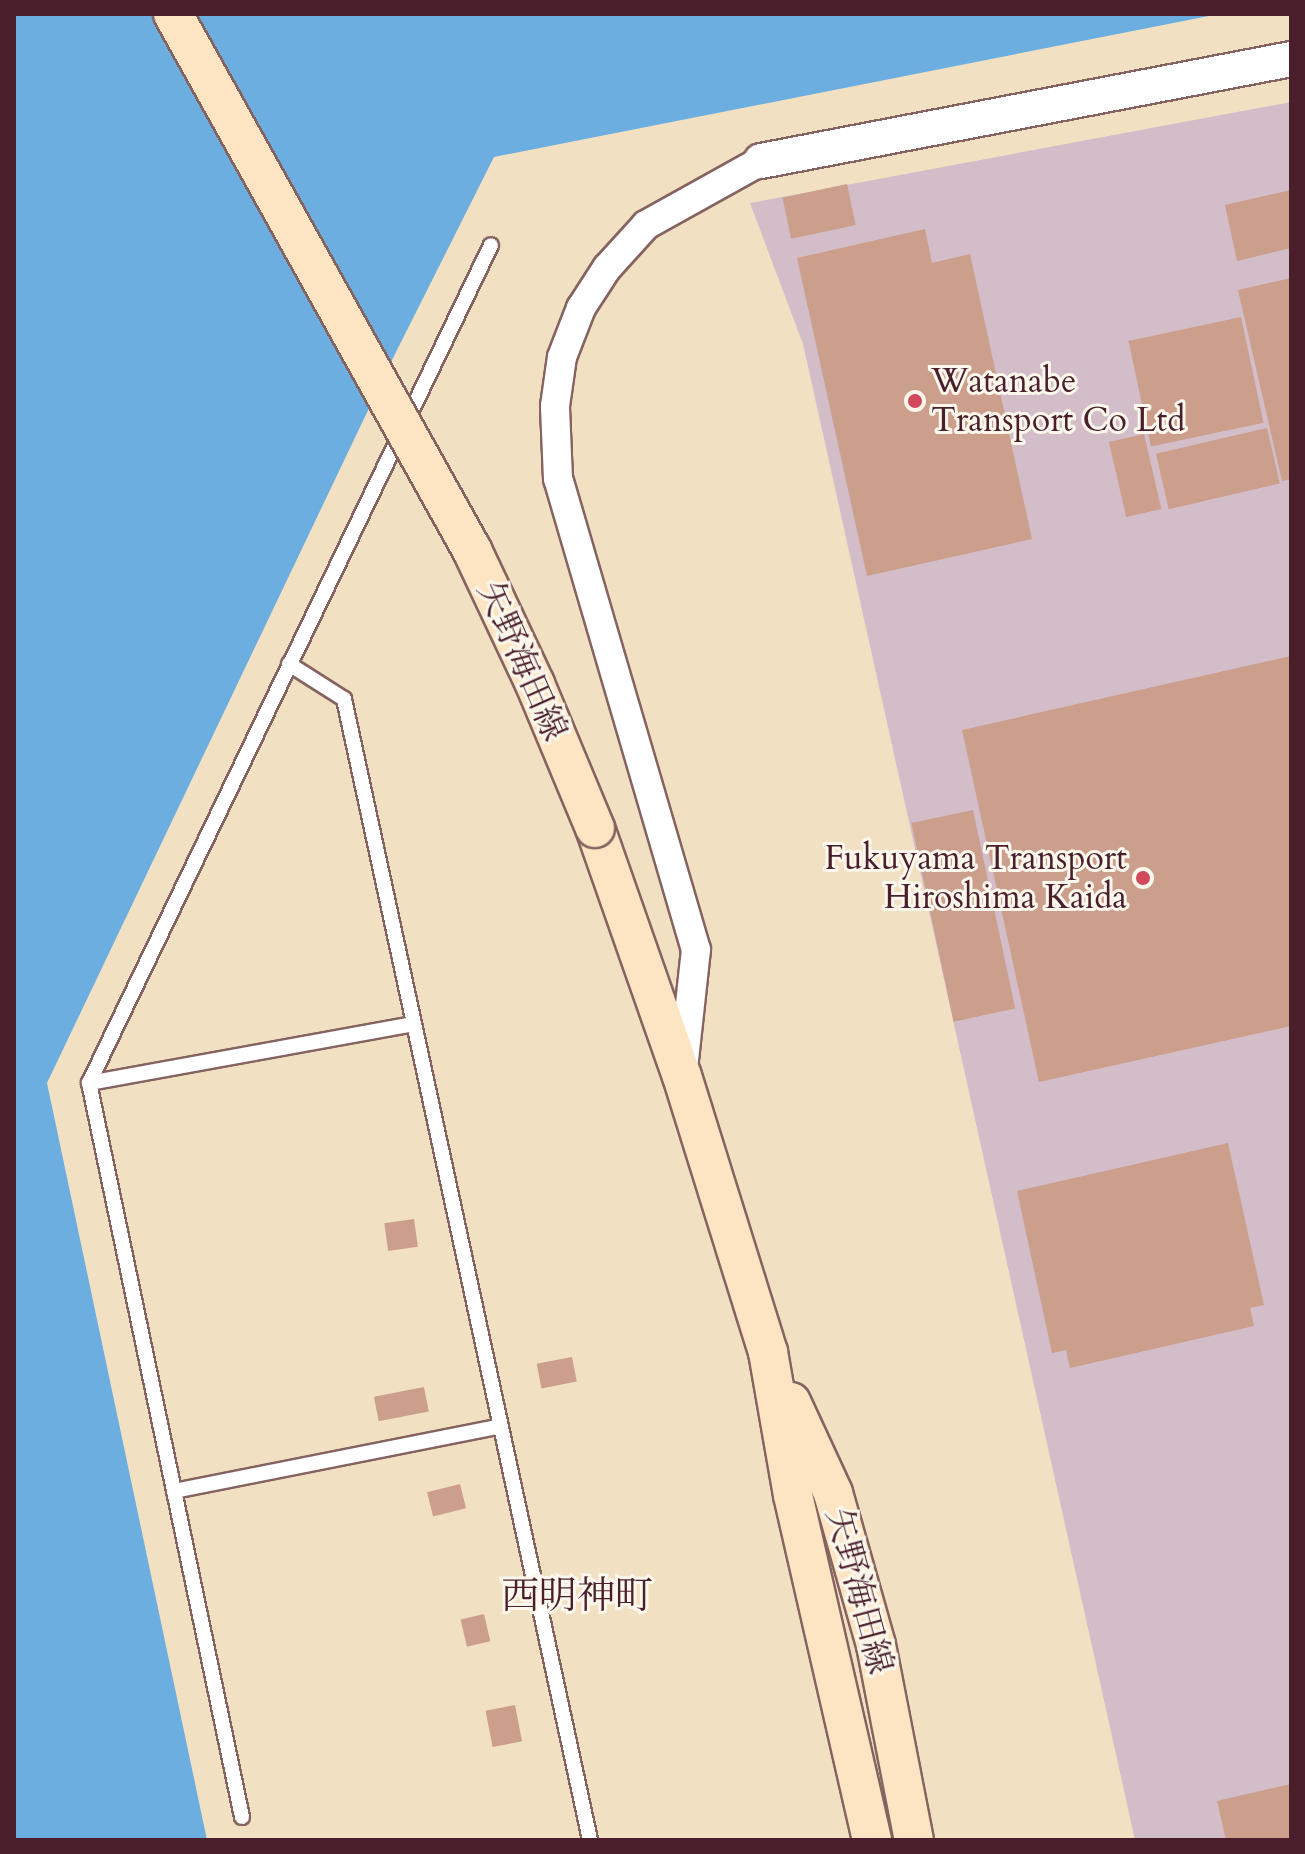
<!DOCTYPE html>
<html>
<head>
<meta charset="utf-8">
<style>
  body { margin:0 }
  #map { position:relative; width:1305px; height:1854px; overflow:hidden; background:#f2e0c2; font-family:Cardo,"Noto Serif JP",serif }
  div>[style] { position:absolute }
  .industrial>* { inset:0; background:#d2bdc8 }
  .water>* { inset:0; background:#6caee0 }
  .building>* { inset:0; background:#cc9e8c; transform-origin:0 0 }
  .roads { filter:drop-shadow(2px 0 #856360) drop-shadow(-2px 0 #856360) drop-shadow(0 2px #856360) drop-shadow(0 -2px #856360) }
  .service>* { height:14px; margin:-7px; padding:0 7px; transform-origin:7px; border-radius:7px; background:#fff }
  .minor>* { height:28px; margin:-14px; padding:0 14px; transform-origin:14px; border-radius:14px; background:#fff }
  .tertiary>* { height:34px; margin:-17px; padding:0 17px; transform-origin:17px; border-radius:17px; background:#fff }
  .secondary>* { height:38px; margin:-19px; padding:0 19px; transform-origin:19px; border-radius:19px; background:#fde5c4 }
  .bridges { filter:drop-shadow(2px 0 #856360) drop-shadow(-2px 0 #856360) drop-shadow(0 2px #856360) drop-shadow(0 -2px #856360) }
  .secondary-bridge>* { height:38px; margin:-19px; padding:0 19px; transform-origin:19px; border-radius:19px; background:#fde5c4 }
  .dots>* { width:22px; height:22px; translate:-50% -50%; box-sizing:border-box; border:4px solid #fbf7ec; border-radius:50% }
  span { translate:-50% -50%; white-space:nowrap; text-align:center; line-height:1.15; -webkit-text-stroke:6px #fbf7ec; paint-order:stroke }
  .poi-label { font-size:34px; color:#4a1f2b }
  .left { translate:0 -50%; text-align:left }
  .right { translate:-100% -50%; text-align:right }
  .street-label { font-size:34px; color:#4a1f2b }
  .quarter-label { font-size:38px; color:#4a1f2b }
  .frame { position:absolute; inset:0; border:16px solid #4a1f2b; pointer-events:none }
</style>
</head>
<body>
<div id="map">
  <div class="industrial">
    <div style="clip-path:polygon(1291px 102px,1291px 1840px,1135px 1840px,803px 344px,750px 203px)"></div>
  </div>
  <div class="water">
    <div style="clip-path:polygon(14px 14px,1219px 14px,494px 157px,393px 358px,47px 1083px,207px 1840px,14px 1840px)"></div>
  </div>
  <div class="building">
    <div style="left:847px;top:184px;width:42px;height:66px;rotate:78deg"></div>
    <div style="clip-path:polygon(1291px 190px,1291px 248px,1237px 261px,1225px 205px)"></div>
    <div style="clip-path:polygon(925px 229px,932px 263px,970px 254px,1032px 539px,867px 576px,797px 258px)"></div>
    <div style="clip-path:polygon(1291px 278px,1291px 479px,1282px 481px,1238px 290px)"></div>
    <div style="left:1241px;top:317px;width:108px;height:115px;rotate:78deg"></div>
    <div style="left:1267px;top:428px;width:57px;height:114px;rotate:77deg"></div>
    <div style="left:1144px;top:434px;width:77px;height:36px;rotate:77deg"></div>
    <div style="clip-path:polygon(1291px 656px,1291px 1026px,1039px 1082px,962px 730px)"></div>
    <div style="left:973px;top:810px;width:203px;height:63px;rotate:78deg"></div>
    <div style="clip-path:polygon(1228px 1143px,1264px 1305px,1250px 1308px,1254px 1326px,1070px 1368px,1066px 1350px,1052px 1353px,1017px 1191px)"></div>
    <div style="left:414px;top:1219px;width:28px;height:30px;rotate:82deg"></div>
    <div style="left:572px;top:1357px;width:25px;height:36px;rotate:79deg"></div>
    <div style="left:424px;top:1387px;width:25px;height:51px;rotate:79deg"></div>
    <div style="left:460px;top:1484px;width:25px;height:34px;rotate:76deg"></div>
    <div style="left:484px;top:1614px;width:28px;height:24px;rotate:77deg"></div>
    <div style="left:515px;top:1705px;width:37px;height:30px;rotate:79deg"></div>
    <div style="clip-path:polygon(1291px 1784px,1291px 1840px,1226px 1840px,1217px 1801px)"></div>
  </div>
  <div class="roads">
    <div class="service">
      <div style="left:289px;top:664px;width:65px;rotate:32.5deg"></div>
      <div style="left:344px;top:699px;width:1167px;rotate:77.83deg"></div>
      <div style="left:89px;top:1083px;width:330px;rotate:-10.3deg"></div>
      <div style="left:174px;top:1491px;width:333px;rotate:-11.2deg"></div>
      <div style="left:242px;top:1817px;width:750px;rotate:-101.77deg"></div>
      <div style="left:89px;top:1083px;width:929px;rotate:-64.37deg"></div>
    </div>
    <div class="minor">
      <div style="left:683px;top:1069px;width:120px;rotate:-83.8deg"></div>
      <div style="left:696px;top:950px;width:491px;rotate:-106.3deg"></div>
      <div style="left:558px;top:479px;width:73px;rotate:-92.4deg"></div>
      <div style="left:555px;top:406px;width:49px;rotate:-81.9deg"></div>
      <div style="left:562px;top:357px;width:53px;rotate:-68.8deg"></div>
      <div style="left:581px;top:308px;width:48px;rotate:-57deg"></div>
      <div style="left:607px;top:268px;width:58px;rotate:-47.8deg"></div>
      <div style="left:646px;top:225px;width:132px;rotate:-29.1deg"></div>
    </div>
    <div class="tertiary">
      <div style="left:761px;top:161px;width:540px;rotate:-10.89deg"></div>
    </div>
    <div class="secondary">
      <div style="left:595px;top:828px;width:263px;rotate:70.7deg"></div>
      <div style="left:682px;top:1076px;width:289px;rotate:72.7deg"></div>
      <div style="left:768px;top:1352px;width:145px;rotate:80.1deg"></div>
      <div style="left:793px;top:1495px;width:354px;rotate:77.1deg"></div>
      <div style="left:791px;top:1402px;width:100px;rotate:65.2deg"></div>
      <div style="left:833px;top:1493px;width:158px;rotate:74.2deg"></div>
      <div style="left:876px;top:1645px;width:199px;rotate:79deg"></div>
    </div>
  </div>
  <div class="bridges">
    <div class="secondary-bridge">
      <div style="left:173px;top:14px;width:614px;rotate:60.85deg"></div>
      <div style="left:472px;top:550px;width:148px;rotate:64.8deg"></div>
      <div style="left:535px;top:684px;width:156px;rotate:67.4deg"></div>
    </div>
  </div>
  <div class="dots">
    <div style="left:915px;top:401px;background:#d1495b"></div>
    <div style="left:1143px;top:878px;background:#d1495b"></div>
  </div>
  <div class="poi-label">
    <span class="left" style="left:931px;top:401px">Watanabe<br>Transport Co Ltd</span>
    <span class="right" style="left:1127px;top:878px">Fukuyama Transport<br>Hiroshima Kaida</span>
  </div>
  <div class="street-label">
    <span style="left:522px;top:661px;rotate:66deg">矢野海田線</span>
    <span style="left:859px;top:1591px;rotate:75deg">矢野海田線</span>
  </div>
  <div class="quarter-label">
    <span style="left:577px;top:1597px">西明神町</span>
  </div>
  <div class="frame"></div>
</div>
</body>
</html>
